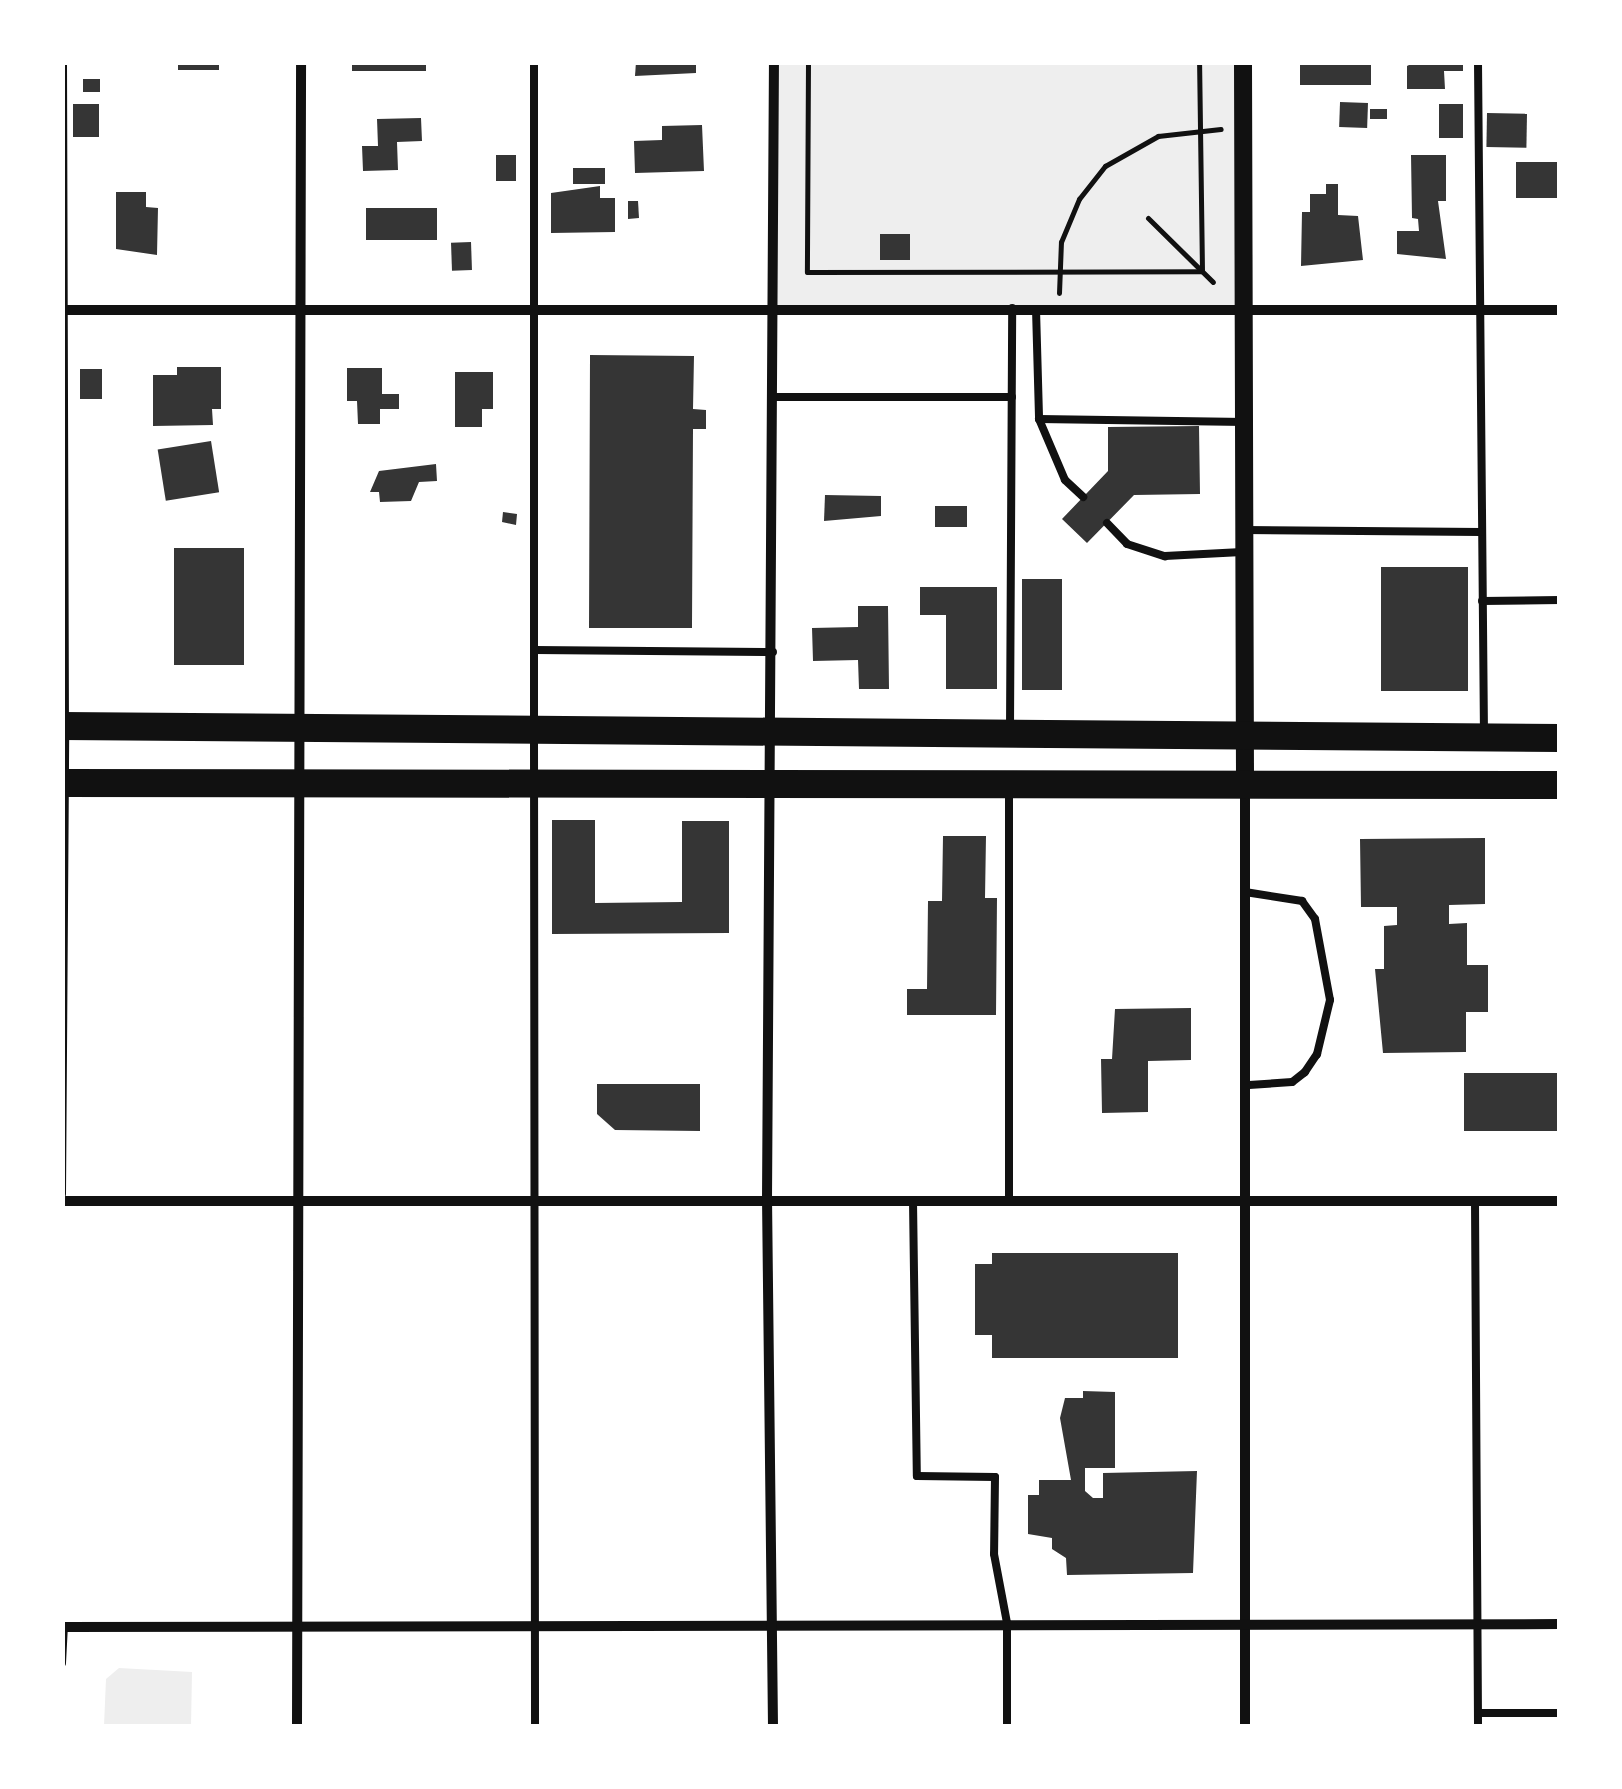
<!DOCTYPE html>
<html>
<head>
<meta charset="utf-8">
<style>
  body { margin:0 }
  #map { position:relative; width:1622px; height:1789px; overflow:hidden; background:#fff; font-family:"Sofia Sans Condensed",sans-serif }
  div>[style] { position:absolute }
  .green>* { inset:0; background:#eee; transform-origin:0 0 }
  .building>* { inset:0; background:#353535; transform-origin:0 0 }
  .path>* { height:5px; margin:-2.5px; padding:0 2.5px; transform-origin:2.5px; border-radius:2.5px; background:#111 }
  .service>* { height:8px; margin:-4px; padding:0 4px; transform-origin:4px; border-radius:4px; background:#111 }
  .minor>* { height:10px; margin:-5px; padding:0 5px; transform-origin:5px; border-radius:5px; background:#111 }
  .tertiary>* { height:18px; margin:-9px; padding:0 9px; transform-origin:9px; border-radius:9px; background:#111 }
  .trunk>* { height:28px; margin:-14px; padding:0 14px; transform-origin:14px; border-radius:14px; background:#111 }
  span { translate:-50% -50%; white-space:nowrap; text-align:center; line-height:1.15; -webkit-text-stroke:10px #fff; paint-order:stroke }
  .frame { position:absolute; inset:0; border:65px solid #fff; pointer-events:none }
</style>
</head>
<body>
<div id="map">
  <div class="green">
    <div style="left:774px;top:63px;width:469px;height:246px"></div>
    <div style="clip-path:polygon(119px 1668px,192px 1672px,191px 1726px,104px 1726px,106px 1679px)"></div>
  </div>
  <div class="building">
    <div style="left:178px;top:62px;width:41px;height:8px"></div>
    <div style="left:352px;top:62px;width:74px;height:9px"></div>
    <div style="clip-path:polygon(636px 62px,696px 62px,696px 73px,635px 76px)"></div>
    <div style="left:1300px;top:62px;width:71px;height:23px"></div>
    <div style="clip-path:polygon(1415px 62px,1463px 62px,1463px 71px,1444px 71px,1445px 89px,1407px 89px,1407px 66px)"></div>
    <div style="left:83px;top:79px;width:17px;height:13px"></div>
    <div style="left:1368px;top:103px;width:25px;height:28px;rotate:92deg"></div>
    <div style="left:99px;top:104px;width:33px;height:26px;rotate:90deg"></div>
    <div style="left:1439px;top:104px;width:24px;height:34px"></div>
    <div style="left:1370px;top:109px;width:17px;height:10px"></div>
    <div style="left:1487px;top:113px;width:40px;height:34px;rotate:1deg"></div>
    <div style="clip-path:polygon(421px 118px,422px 141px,397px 142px,398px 170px,363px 171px,362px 146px,378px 146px,377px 119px)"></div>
    <div style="clip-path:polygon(702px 125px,704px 171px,635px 173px,634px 141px,662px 140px,662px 126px)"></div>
    <div style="left:496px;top:155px;width:20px;height:26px"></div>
    <div style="clip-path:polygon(1411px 155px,1446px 155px,1446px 201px,1438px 201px,1446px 259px,1397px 254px,1397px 231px,1419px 231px,1418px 219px,1412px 218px)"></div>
    <div style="left:1516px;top:162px;width:44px;height:36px"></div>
    <div style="left:573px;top:168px;width:32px;height:16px"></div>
    <div style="clip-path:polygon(1326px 184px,1338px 184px,1338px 215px,1358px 216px,1363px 260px,1301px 266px,1302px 212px,1310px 212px,1310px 194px,1326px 194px)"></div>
    <div style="clip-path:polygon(600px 186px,600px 198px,615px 198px,615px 232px,551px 233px,551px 193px)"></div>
    <div style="clip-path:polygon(116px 192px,146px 192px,146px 207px,158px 208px,157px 255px,116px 249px)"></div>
    <div style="clip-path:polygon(628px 201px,638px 201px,639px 218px,628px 219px)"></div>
    <div style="left:437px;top:208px;width:32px;height:71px;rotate:90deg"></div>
    <div style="left:880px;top:234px;width:30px;height:26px"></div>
    <div style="left:471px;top:242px;width:28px;height:20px;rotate:88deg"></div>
    <div style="clip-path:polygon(590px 355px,694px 356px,693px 409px,706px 410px,706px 429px,693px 429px,692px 628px,589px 628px)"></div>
    <div style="clip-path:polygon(177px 367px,221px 367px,221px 409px,212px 409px,213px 425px,153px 426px,153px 375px,177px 375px)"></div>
    <div style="clip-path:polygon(347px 368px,382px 368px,382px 394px,399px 394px,399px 409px,380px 409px,380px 424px,358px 424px,357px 401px,347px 401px)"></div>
    <div style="left:80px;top:369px;width:22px;height:30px"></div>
    <div style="clip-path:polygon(455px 372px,493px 372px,493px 409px,482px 409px,482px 427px,455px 427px)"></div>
    <div style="clip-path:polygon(1199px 426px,1200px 494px,1134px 495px,1087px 543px,1062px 519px,1108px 471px,1108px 427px)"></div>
    <div style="left:211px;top:441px;width:52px;height:54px;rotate:81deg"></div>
    <div style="clip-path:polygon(436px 464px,437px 481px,419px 482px,411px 501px,380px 502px,379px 492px,370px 492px,379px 471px)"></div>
    <div style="clip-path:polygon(825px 495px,881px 496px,881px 516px,824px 521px)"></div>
    <div style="left:935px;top:506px;width:32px;height:21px"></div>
    <div style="clip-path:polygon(503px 512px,517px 514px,516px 525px,502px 522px)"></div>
    <div style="left:174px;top:548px;width:70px;height:117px"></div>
    <div style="left:1381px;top:567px;width:87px;height:124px"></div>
    <div style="left:1022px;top:579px;width:40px;height:111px"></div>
    <div style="clip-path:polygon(920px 587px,997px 587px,997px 689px,946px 689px,946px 615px,920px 615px)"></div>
    <div style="clip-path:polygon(858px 606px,888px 606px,889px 689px,859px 689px,858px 660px,813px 661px,812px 628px,858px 627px)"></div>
    <div style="clip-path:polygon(552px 820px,595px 820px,595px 903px,682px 902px,682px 821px,729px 821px,729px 933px,552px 934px)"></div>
    <div style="clip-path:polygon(943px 836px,986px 836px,985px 898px,997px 898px,996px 1015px,907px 1015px,907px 989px,927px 989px,928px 901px,942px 901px)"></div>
    <div style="clip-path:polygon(1485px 838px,1485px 904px,1449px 905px,1449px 924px,1467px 923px,1467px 965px,1488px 965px,1488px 1012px,1466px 1012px,1466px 1052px,1383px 1053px,1375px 969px,1384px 969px,1384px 926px,1397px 925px,1397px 907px,1361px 907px,1360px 839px)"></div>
    <div style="clip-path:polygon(1191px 1008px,1191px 1060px,1148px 1061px,1148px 1112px,1102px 1113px,1101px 1059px,1112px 1059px,1115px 1009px)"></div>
    <div style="left:1464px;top:1073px;width:96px;height:58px"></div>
    <div style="clip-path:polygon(597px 1084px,700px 1084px,700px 1131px,615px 1130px,597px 1114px)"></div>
    <div style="clip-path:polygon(992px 1253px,1178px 1253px,1178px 1358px,992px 1358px,992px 1335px,975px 1335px,975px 1264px,992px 1264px)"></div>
    <div style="clip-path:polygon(1083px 1391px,1115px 1392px,1115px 1468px,1085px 1468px,1085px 1491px,1093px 1498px,1103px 1498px,1103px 1473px,1197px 1471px,1193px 1573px,1067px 1575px,1066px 1558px,1052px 1549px,1052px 1538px,1028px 1534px,1028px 1495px,1039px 1495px,1039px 1480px,1071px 1480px,1060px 1418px,1065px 1398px,1083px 1398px)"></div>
  </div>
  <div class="path">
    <div style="left:808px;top:62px;width:210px;rotate:90.3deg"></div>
    <div style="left:807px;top:272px;width:395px;rotate:-0.1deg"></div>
    <div style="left:1202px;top:271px;width:209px;rotate:-90.8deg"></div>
    <div style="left:1148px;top:218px;width:91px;rotate:44.6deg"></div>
    <div style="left:1059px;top:293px;width:51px;rotate:-87.8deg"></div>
    <div style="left:1061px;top:242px;width:47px;rotate:-67.3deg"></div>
    <div style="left:1079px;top:199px;width:42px;rotate:-51.8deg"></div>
    <div style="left:1105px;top:166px;width:61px;rotate:-29.5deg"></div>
    <div style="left:1158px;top:136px;width:63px;rotate:-6.3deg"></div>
  </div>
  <div class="service">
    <div style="left:63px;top:62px;width:656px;rotate:89.83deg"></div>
    <div style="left:1478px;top:62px;width:671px;rotate:89.49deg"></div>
    <div style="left:1036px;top:309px;width:110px;rotate:88.4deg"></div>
    <div style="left:1039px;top:419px;width:66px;rotate:66.9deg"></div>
    <div style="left:1065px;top:480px;width:25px;rotate:43deg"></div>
    <div style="left:773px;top:397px;width:239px"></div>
    <div style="left:1039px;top:419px;width:206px;rotate:0.8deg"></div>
    <div style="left:1107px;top:523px;width:29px;rotate:46deg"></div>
    <div style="left:1127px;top:544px;width:40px;rotate:18deg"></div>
    <div style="left:1165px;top:556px;width:77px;rotate:-3deg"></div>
    <div style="left:1244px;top:530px;width:237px;rotate:0.5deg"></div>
    <div style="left:1482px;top:601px;width:78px;rotate:-0.7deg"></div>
    <div style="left:535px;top:650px;width:238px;rotate:0.5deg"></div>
    <div style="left:534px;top:723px;width:661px;rotate:-90deg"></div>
    <div style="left:1010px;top:729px;width:421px;rotate:-89.7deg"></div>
    <div style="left:534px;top:737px;width:989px;rotate:89.94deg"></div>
    <div style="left:1009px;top:788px;width:413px;rotate:90deg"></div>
    <div style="left:1245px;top:892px;width:58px;rotate:9deg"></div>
    <div style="left:1302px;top:901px;width:22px;rotate:54deg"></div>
    <div style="left:1315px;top:919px;width:82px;rotate:79.5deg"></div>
    <div style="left:1330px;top:1000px;width:56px;rotate:103.5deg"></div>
    <div style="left:1317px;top:1054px;width:22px;rotate:124deg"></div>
    <div style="left:1305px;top:1072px;width:16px;rotate:142deg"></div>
    <div style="left:1292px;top:1082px;width:43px;rotate:176deg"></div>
    <div style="left:62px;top:1194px;width:462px;rotate:-89.6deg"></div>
    <div style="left:913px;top:1201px;width:275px;rotate:89.2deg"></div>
    <div style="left:917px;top:1476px;width:78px;rotate:0.7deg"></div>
    <div style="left:995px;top:1477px;width:77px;rotate:90.7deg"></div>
    <div style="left:994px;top:1554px;width:70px;rotate:79.3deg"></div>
    <div style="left:1007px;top:1623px;width:103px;rotate:90deg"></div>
    <div style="left:1475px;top:1201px;width:525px;rotate:89.67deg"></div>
    <div style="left:62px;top:1663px;width:36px;rotate:-87deg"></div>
    <div style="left:1478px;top:1713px;width:82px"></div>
  </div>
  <div class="minor">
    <div style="left:62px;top:310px;width:1498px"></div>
    <div style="left:1245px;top:785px;width:941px;rotate:90deg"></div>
    <div style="left:62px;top:1201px;width:1498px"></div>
    <div style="left:62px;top:1627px;width:1498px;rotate:-0.11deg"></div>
    <div style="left:297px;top:1726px;width:1664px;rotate:-89.86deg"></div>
    <div style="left:773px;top:1726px;width:525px;rotate:-90.65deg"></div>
    <div style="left:767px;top:1201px;width:1139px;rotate:-89.65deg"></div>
  </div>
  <div class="tertiary">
    <div style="left:1243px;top:62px;width:722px;rotate:89.84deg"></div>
  </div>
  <div class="trunk">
    <div style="left:62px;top:726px;width:1498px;rotate:0.46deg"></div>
    <div style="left:62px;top:783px;width:1498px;rotate:0.08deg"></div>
  </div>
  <div class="frame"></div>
</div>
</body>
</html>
